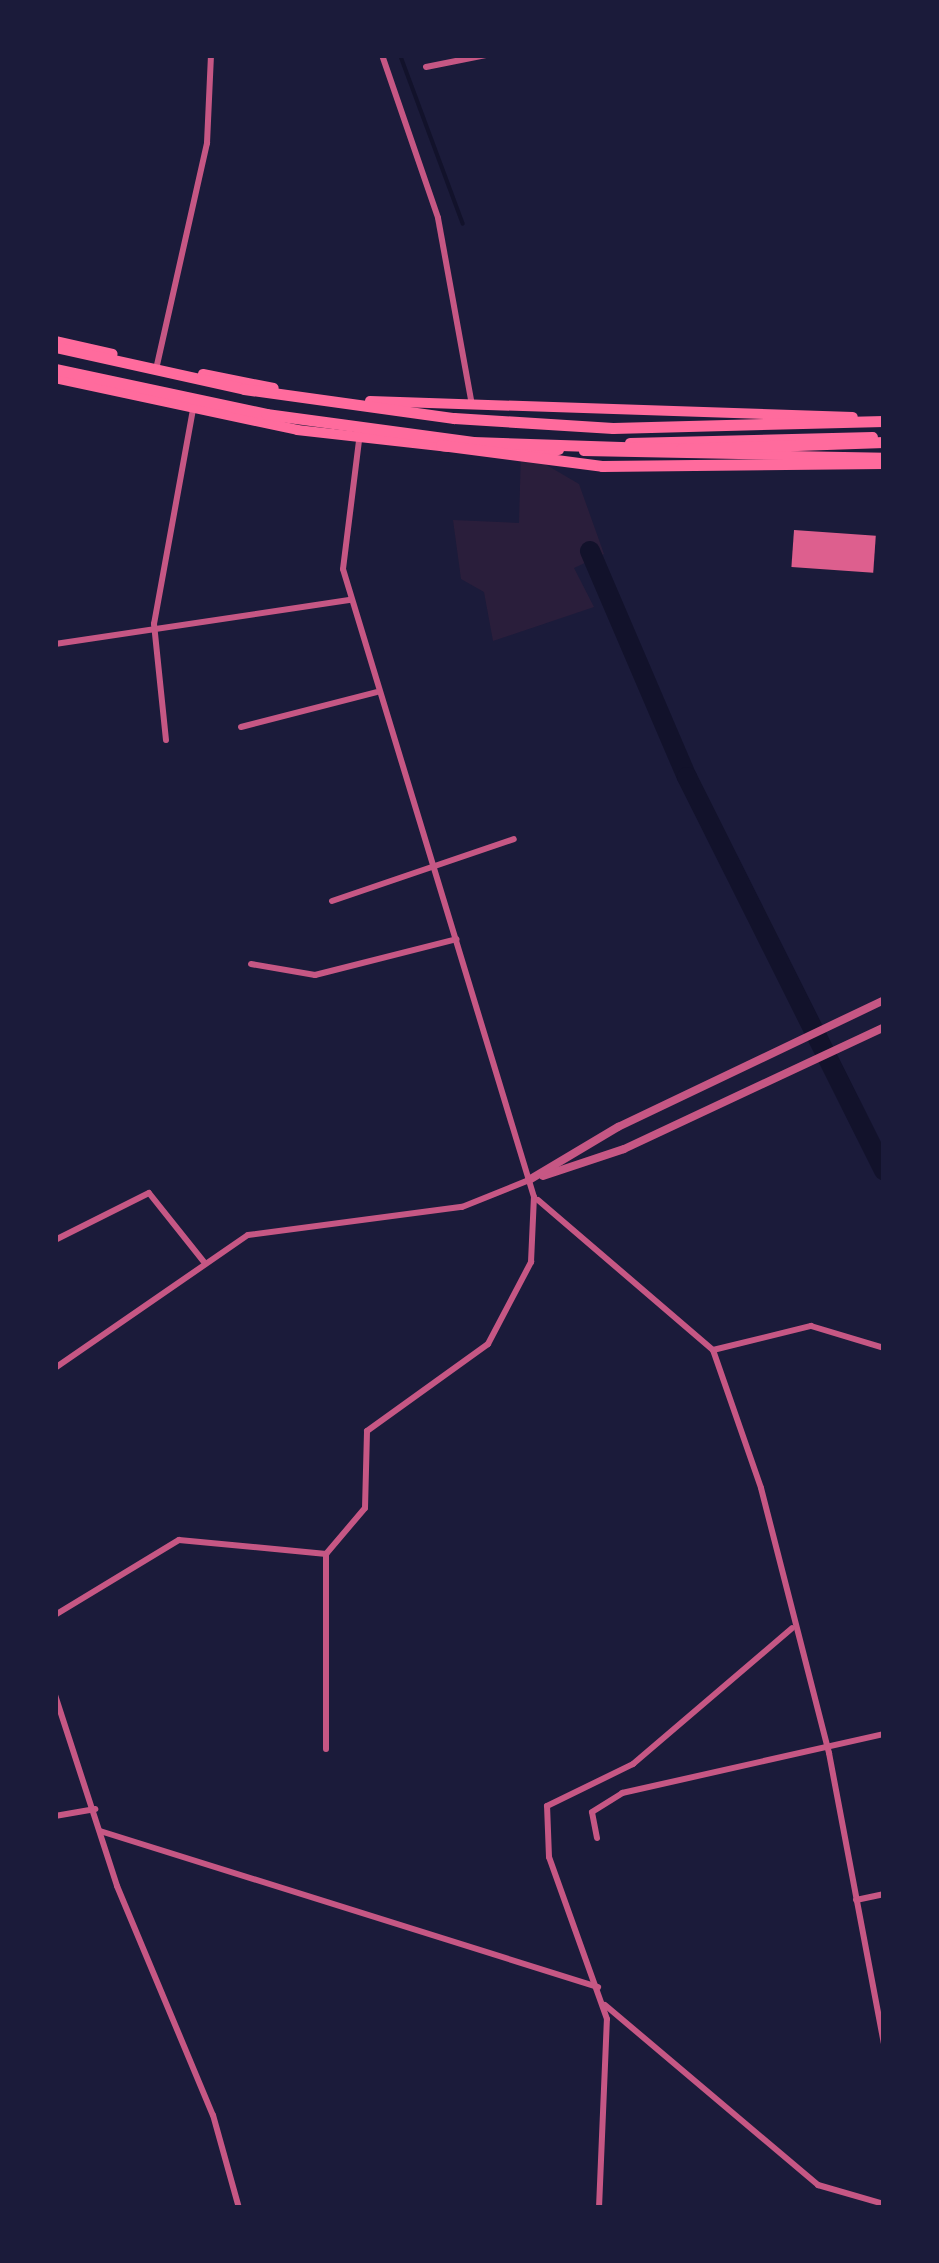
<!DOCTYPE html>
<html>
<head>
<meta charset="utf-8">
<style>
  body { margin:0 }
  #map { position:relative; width:939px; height:2263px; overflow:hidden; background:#1b1b3a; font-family:"DejaVu Sans",sans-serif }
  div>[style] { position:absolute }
  .green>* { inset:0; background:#2a1e3b }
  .stream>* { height:4px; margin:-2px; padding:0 2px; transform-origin:2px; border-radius:2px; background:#12122b }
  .river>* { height:20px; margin:-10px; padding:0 10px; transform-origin:10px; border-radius:10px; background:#12122b }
  .building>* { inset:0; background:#dd5f8e; transform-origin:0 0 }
  .minor>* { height:6px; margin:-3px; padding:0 3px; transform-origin:3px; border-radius:3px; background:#c65784 }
  .tertiary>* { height:8px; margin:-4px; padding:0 4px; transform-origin:4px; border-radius:4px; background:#c65784 }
  .secondary>* { height:9px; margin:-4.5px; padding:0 4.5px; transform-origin:4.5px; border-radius:4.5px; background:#ff6b9d }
  .trunk>* { height:10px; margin:-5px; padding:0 5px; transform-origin:5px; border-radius:5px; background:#ff6b9d }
  .motorway>* { height:11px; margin:-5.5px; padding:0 5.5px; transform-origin:5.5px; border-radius:5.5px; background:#ff6b9d }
  span { translate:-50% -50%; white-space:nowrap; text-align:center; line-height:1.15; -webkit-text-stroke:8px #1b1b3a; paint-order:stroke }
  .frame { position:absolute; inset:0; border:58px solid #1b1b3a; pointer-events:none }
</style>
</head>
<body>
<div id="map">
  <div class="green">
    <div style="clip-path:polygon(521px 450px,579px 484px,604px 554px,574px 568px,594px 607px,493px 641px,484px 592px,461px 579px,453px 520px,519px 523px)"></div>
  </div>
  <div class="stream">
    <div style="left:400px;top:55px;width:180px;rotate:69.6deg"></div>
  </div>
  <div class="river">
    <div style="left:590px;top:551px;width:246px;rotate:66.8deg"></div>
    <div style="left:687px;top:777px;width:440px;rotate:63.4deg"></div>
  </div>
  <div class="building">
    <div style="left:794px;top:530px;width:82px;height:37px;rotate:4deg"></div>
  </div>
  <div class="minor">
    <div style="left:382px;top:55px;width:172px;rotate:71deg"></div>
    <div style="left:438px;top:218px;width:191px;rotate:79.7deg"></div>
    <div style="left:426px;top:67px;width:61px;rotate:-11.3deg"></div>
    <div style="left:157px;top:365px;width:228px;rotate:-77.3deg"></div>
    <div style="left:207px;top:143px;width:88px;rotate:-87.4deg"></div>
    <div style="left:55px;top:644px;width:299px;rotate:-8.5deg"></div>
    <div style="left:241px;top:727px;width:140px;rotate:-14.4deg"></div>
    <div style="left:166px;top:740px;width:117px;rotate:-95.9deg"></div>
    <div style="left:154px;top:624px;width:219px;rotate:-79.7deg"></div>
    <div style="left:332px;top:901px;width:192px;rotate:-18.8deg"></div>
    <div style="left:251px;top:964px;width:65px;rotate:9.8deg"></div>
    <div style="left:315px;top:975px;width:146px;rotate:-14.2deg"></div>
    <div style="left:538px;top:1200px;width:230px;rotate:40.6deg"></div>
    <div style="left:713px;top:1350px;width:146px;rotate:70.8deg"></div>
    <div style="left:761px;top:1488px;width:274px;rotate:75.6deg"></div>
    <div style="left:829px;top:1753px;width:295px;rotate:79.3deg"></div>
    <div style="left:55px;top:1240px;width:105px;rotate:-26.6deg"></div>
    <div style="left:149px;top:1193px;width:88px;rotate:51.4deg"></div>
    <div style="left:713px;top:1350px;width:101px;rotate:-13.8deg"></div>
    <div style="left:811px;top:1326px;width:76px;rotate:16.8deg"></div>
    <div style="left:55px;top:1368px;width:234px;rotate:-34.6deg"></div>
    <div style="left:248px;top:1235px;width:216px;rotate:-7.5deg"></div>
    <div style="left:462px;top:1207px;width:72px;rotate:-21.9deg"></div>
    <div style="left:55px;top:1615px;width:145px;rotate:-31.2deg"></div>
    <div style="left:179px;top:1540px;width:148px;rotate:5.4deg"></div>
    <div style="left:326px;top:1554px;width:60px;rotate:-49.7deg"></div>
    <div style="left:365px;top:1508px;width:77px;rotate:-88.5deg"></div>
    <div style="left:367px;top:1431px;width:149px;rotate:-35.7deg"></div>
    <div style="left:488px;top:1344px;width:93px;rotate:-62.3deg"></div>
    <div style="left:531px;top:1262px;width:65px;rotate:-87.4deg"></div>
    <div style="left:534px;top:1197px;width:656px;rotate:-106.92deg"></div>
    <div style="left:343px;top:569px;width:130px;rotate:-82.9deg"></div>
    <div style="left:55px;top:1695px;width:201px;rotate:72deg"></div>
    <div style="left:117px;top:1886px;width:248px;rotate:67.3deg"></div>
    <div style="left:213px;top:2115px;width:97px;rotate:74.4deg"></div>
    <div style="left:326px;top:1749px;width:195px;rotate:-90deg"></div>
    <div style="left:55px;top:1816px;width:41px;rotate:-9.9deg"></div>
    <div style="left:100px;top:1831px;width:522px;rotate:17.39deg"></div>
    <div style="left:597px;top:1838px;width:26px;rotate:-101deg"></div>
    <div style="left:592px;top:1812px;width:36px;rotate:-32deg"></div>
    <div style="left:622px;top:1793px;width:269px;rotate:-12.7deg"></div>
    <div style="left:856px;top:1900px;width:29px;rotate:-12deg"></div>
    <div style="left:605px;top:2005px;width:279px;rotate:40.2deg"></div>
    <div style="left:818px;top:2185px;width:69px;rotate:16.1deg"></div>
    <div style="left:599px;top:2208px;width:189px;rotate:-87.6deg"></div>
    <div style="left:607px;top:2019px;width:172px;rotate:-109.7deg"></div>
    <div style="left:549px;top:1857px;width:51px;rotate:-92.2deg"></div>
    <div style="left:547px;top:1806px;width:96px;rotate:-26deg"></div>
    <div style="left:633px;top:1764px;width:209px;rotate:-40.5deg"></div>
  </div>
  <div class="tertiary">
    <div style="left:543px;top:1176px;width:85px;rotate:-18.4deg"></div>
    <div style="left:624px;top:1149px;width:287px;rotate:-25.1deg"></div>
    <div style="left:529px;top:1180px;width:104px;rotate:-30.8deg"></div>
    <div style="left:618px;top:1127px;width:295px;rotate:-25.5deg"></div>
  </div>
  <div class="secondary">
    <div style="left:583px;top:451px;width:301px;rotate:1.1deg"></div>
  </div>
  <div class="trunk">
    <div style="left:55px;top:341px;width:59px;rotate:12.6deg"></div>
    <div style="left:203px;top:374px;width:72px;rotate:11.2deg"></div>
    <div style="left:55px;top:378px;width:248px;rotate:12.1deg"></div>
    <div style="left:297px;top:430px;width:153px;rotate:6.4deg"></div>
    <div style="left:370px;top:401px;width:483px;rotate:1.9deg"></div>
    <div style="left:630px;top:443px;width:243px;rotate:-1.4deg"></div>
    <div style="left:516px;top:450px;width:43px"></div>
  </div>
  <div class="motorway">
    <div style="left:55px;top:347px;width:194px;rotate:12.5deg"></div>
    <div style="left:244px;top:389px;width:212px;rotate:7.9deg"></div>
    <div style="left:454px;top:418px;width:159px;rotate:3.6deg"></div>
    <div style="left:613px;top:428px;width:271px;rotate:-1.5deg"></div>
    <div style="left:55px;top:369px;width:216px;rotate:12deg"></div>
    <div style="left:266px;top:414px;width:209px;rotate:7.7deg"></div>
    <div style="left:473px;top:442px;width:208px;rotate:1.9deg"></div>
    <div style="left:681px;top:449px;width:203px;rotate:-2deg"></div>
    <div style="left:441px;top:445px;width:162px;rotate:7.4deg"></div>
    <div style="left:602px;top:466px;width:282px;rotate:-0.6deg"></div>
  </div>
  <div class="frame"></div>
</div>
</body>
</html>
